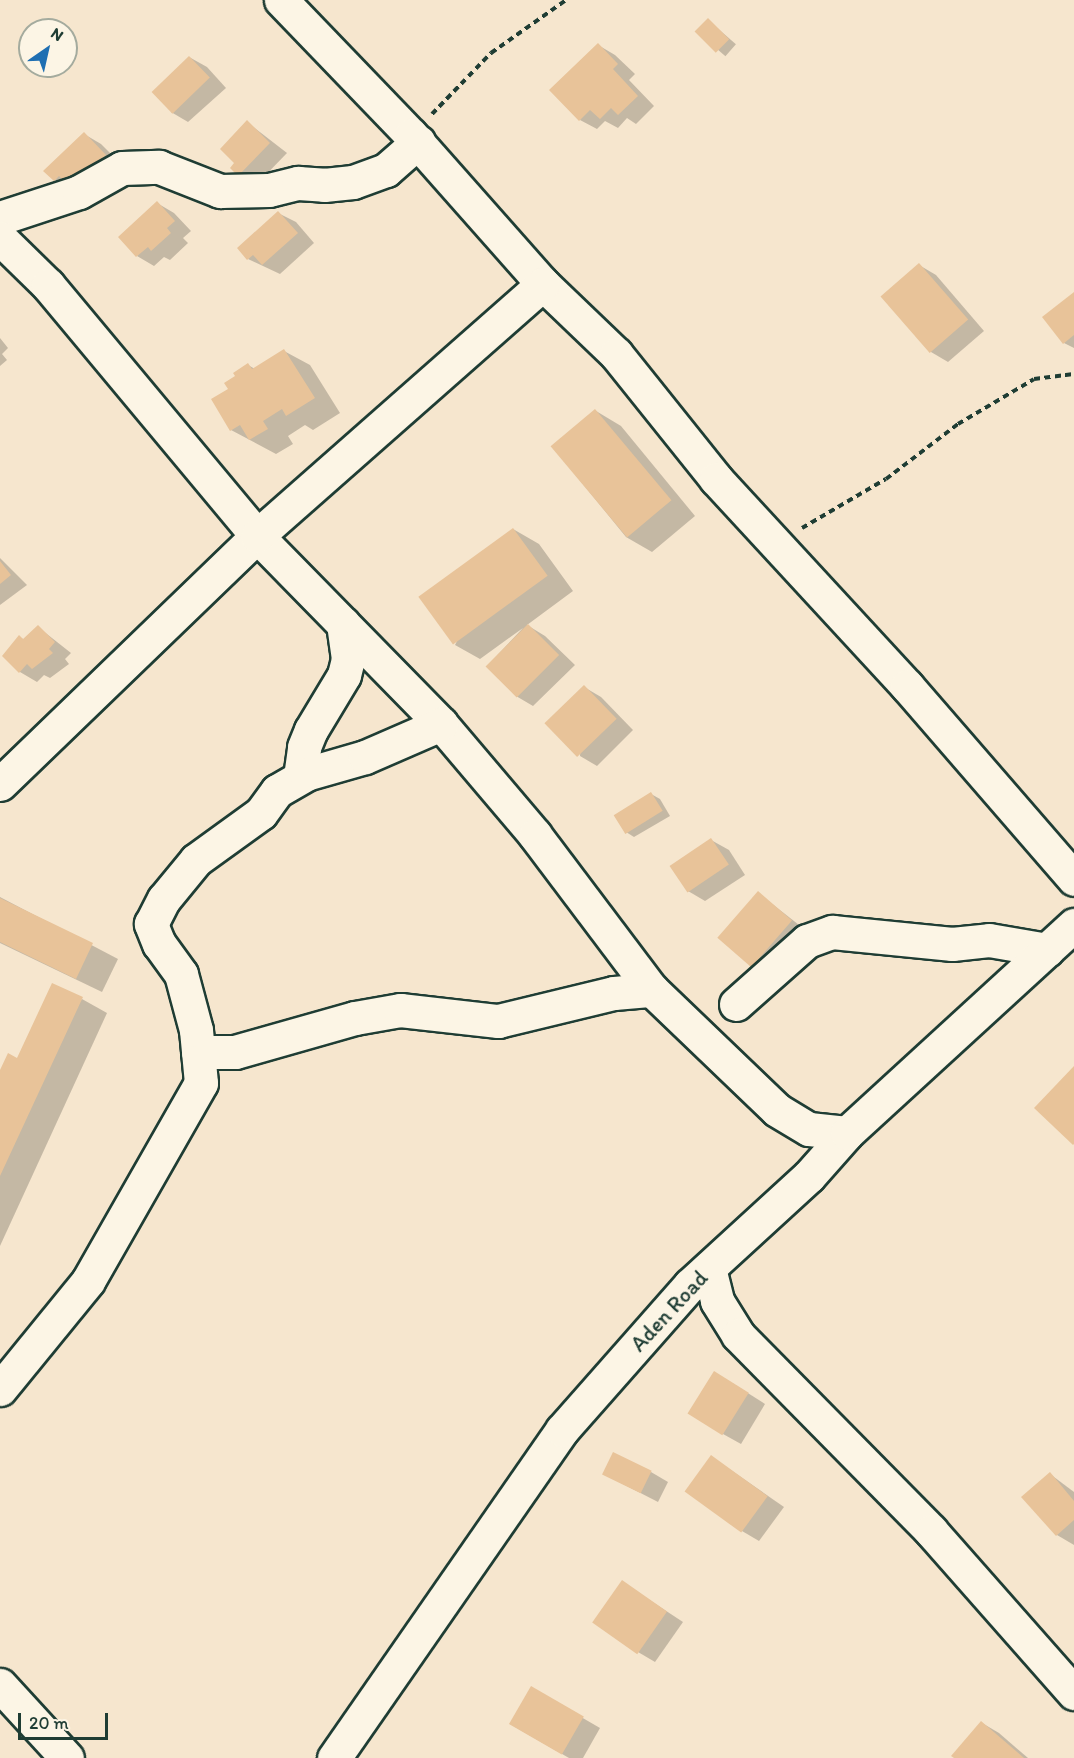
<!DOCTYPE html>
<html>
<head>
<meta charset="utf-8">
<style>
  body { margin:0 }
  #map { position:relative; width:1074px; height:1758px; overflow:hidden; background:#f6e6ce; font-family:Itim,sans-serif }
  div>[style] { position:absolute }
  .shadow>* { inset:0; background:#0003; transform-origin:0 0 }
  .building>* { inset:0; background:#e8c399; transform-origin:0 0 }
  .path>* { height:4px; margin-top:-2px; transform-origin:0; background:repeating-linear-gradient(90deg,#1f3d34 0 6px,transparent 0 10.5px) }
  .roads { filter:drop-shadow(2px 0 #1f3d34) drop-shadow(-2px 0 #1f3d34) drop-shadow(0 2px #1f3d34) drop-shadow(0 -2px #1f3d34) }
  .minor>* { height:33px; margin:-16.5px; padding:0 16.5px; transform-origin:16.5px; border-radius:16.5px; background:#fcf5e5 }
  span { translate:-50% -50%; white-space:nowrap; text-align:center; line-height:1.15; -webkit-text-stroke:5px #fcf5e5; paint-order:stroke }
  .street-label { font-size:22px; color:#1f3d34 }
  .north { position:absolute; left:18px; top:18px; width:60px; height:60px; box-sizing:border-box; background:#fcf5e5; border:2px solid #a4ab9e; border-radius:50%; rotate:34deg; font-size:16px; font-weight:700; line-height:24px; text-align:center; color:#1f3d34 }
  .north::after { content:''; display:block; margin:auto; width:21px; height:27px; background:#1f6fb2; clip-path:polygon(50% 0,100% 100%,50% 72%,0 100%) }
  .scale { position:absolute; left:18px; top:1713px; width:90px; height:27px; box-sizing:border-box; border:3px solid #1f3d34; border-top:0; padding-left:8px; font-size:18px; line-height:21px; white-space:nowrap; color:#1f3d34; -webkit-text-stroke:4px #fcf5e5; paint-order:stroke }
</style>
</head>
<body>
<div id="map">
  <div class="shadow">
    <div style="left:708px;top:20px;width:37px;height:16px;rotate:41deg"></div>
    <div style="clip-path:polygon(598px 45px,615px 55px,635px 74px,629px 80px,654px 106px,636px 124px,627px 118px,618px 128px,605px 121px,597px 129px,580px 120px)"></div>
    <div style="clip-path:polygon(189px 57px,207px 67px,226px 88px,188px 122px,171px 112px)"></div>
    <div style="clip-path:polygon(247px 122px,287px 153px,256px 185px,239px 175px,236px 163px)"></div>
    <div style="clip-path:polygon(84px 134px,101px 144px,122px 165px,72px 190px,55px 180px)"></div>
    <div style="clip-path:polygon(157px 203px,174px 213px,191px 231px,183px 238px,188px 243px,170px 260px,164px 257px,154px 266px,137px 256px)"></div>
    <div style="clip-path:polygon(278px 213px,296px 222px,314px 243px,280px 274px,248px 259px)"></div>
    <div style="clip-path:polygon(919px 265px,936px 275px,984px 331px,948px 362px,931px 352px)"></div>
    <div style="clip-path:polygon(1074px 294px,1074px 348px,1064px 343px)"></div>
    <div style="clip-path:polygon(0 338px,8px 348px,2px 354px,7px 360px,0 366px)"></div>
    <div style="clip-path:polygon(284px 351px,310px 365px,340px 413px,313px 430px,305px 425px,288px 436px,293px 444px,276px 454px,231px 430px,230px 390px,248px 365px,255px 369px)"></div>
    <div style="clip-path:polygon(596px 411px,621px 426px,695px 516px,652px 552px,626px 537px,552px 446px)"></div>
    <div style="clip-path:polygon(513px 529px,539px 544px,573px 591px,527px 625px,545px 636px,575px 665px,533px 706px,516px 696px,487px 666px,523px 628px,480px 659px,455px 645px)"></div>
    <div style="clip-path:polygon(0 558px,27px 585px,0 605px)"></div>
    <div style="clip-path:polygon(38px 627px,71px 653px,65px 659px,69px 664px,50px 678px,44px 675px,37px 682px,20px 672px,19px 637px,25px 640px)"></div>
    <div style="clip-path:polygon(584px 687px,601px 697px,633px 730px,597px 766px,580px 756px)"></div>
    <div style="clip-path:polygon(651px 794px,660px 799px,670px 816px,634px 837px,626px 832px)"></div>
    <div style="clip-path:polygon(711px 840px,729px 850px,745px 875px,705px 901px,688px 891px)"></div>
    <div style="clip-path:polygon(758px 893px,808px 932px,770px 976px,753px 966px)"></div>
    <div style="clip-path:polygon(0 897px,118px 959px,102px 992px,0 943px)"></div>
    <div style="clip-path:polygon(82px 999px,107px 1013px,0 1246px,0 1074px)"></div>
    <div style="clip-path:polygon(732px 1383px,765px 1404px,741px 1444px,723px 1434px)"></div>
    <div style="clip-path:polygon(712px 1457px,784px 1507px,759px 1541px,742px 1531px)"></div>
    <div style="clip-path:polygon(651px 1472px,668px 1482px,658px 1502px,621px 1483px)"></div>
    <div style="clip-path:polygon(1050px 1474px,1074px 1492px,1074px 1545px,1057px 1535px)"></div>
    <div style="clip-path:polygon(622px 1582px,683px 1622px,655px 1662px,638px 1652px)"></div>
    <div style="clip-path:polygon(531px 1688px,600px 1728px,583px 1758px,569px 1758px,510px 1724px)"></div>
    <div style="clip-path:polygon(982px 1723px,999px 1733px,1028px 1758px,956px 1758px)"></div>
  </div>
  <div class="building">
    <div style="left:708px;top:18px;width:30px;height:19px;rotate:45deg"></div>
    <div style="clip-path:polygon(598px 43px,618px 64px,613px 69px,638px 96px,618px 115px,611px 108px,600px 119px,590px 110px,579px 121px,549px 90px)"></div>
    <div style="left:189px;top:56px;width:30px;height:52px;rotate:46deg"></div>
    <div style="clip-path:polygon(247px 120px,270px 143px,238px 176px,230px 168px,234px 163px,220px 149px)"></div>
    <div style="clip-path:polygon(84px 132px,106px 155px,71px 189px,59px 176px,54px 181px,43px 171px)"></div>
    <div style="clip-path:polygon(157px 201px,175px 221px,167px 228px,171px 233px,151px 251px,148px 247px,136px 257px,118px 237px)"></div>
    <div style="clip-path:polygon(278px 211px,298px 233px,262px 265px,253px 255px,247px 260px,237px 248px)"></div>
    <div style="left:919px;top:263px;width:75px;height:51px;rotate:49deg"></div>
    <div style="clip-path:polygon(1074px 292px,1074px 335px,1063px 344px,1042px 317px)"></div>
    <div style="clip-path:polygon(284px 349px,315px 398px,286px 416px,282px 409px,263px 421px,268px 429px,249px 440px,240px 425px,230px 431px,211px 399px,228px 389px,224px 383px,235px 376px,233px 373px,248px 363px,252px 369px)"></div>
    <div style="left:595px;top:409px;width:119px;height:58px;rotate:50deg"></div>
    <div style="left:513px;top:528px;width:59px;height:117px;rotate:54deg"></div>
    <div style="clip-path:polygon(0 561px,11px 575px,0 584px)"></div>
    <div style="left:528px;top:624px;width:44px;height:60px;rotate:45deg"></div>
    <div style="clip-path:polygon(38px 625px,55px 642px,49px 649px,53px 653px,32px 669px,27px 664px,19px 673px,2px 656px,19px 635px,23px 639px)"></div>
    <div style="left:584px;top:685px;width:47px;height:55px;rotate:46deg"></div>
    <div style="left:651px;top:792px;width:22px;height:44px;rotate:58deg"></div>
    <div style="left:711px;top:838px;width:32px;height:50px;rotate:56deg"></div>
    <div style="left:758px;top:891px;width:45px;height:62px;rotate:41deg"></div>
    <div style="clip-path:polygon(0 898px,93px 943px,76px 979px,0 942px)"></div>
    <div style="clip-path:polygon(52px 983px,83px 997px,0 1176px,0 1070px,8px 1053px,17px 1058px)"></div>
    <div style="clip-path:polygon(1074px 1066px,1074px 1144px,1073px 1145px,1034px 1108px)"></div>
    <div style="left:714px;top:1371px;width:41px;height:50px;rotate:32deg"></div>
    <div style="left:613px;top:1452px;width:43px;height:25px;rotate:26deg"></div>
    <div style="left:711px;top:1455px;width:70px;height:45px;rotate:36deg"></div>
    <div style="clip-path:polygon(1050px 1472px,1074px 1501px,1074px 1520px,1056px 1536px,1021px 1497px)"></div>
    <div style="left:622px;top:1580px;width:55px;height:52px;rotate:35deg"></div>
    <div style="left:531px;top:1686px;width:61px;height:44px;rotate:30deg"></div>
    <div style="clip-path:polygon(981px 1721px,1024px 1758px,954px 1758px,951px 1756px)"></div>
  </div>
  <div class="path">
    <div style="left:432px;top:114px;width:85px;rotate:-46deg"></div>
    <div style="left:491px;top:53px;width:92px;rotate:-35.2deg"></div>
    <div style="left:802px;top:528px;width:97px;rotate:-30.3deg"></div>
    <div style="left:886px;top:479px;width:91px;rotate:-37.4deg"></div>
    <div style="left:958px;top:424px;width:88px;rotate:-30.6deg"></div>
    <div style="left:1034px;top:379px;width:40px;rotate:-7.1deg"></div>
  </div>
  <div class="roads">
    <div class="minor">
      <div style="left:281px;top:0;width:187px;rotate:46.1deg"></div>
      <div style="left:411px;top:135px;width:199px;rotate:48.5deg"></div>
      <div style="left:543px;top:284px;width:101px;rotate:43.8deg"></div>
      <div style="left:616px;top:354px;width:160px;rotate:51.3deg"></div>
      <div style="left:716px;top:479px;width:282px;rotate:47.3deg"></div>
      <div style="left:907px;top:686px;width:255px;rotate:49.1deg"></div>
      <div style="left:0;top:218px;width:83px;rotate:-18.2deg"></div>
      <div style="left:79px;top:192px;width:49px;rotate:-29.2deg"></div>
      <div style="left:122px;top:168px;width:37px;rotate:-2deg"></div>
      <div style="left:159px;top:167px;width:66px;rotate:21.5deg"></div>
      <div style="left:220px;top:191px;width:49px;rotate:-1.2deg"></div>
      <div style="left:269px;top:190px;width:30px;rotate:-14deg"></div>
      <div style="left:298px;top:183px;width:26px;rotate:4deg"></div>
      <div style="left:324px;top:185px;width:29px;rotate:-6deg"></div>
      <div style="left:353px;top:182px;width:35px;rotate:-20deg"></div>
      <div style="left:386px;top:170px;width:43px;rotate:-41.2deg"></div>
      <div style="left:0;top:238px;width:67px;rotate:44.4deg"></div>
      <div style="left:48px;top:285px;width:327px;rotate:50.2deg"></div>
      <div style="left:257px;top:536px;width:263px;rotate:45.6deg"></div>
      <div style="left:441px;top:724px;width:145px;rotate:49.7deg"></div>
      <div style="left:535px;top:835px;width:194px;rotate:53deg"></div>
      <div style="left:652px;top:990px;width:173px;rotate:43.8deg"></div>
      <div style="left:777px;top:1110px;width:37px;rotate:31deg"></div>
      <div style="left:809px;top:1129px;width:38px;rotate:6deg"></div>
      <div style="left:300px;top:777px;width:30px;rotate:-82deg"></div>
      <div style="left:304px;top:747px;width:18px;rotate:-68deg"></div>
      <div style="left:311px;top:730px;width:64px;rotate:-59deg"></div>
      <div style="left:344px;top:675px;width:16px;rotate:-76deg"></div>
      <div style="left:348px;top:659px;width:36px;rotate:-98deg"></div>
      <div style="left:0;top:784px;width:357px;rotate:-44deg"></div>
      <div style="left:257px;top:536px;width:381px;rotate:-41.4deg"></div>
      <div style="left:736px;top:1004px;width:95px;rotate:-41.6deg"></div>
      <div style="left:807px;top:941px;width:27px;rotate:-20deg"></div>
      <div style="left:832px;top:932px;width:121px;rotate:5.7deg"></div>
      <div style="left:952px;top:944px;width:37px;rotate:-6deg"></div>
      <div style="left:989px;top:940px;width:59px;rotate:9.8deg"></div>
      <div style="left:198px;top:1052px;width:37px"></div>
      <div style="left:235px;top:1052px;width:125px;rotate:-15.8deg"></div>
      <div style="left:355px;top:1018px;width:46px;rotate:-10.1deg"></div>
      <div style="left:400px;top:1010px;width:99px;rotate:6.4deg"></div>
      <div style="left:498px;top:1021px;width:119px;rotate:-13.6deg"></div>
      <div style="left:614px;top:993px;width:38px;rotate:-5deg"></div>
      <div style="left:709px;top:1268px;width:34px;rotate:76deg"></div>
      <div style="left:717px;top:1301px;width:40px;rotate:58deg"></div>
      <div style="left:738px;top:1335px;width:275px;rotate:45.4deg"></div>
      <div style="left:931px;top:1531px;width:216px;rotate:48.6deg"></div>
      <div style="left:0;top:1389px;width:139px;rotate:-50.8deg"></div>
      <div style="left:88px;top:1281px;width:228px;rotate:-60.3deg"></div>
      <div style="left:201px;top:1083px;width:53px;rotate:-95.4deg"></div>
      <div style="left:196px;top:1030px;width:58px;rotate:-105deg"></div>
      <div style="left:181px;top:974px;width:37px;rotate:-126deg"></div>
      <div style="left:159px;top:944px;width:22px;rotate:-112deg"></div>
      <div style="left:151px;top:924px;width:28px;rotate:-63deg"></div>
      <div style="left:164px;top:899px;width:50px;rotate:-50.6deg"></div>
      <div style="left:196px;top:860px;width:80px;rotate:-35.9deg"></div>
      <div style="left:261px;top:813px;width:27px;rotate:-54deg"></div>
      <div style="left:277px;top:791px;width:34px;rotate:-30deg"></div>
      <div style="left:306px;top:774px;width:61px;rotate:-16.1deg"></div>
      <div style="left:365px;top:757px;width:83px;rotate:-23.5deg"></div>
      <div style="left:0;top:1685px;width:99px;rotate:47.5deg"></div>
      <div style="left:334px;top:1758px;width:399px;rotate:-55.2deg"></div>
      <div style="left:562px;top:1430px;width:193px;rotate:-48.6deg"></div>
      <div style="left:690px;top:1285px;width:161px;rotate:-42.5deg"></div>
      <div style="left:809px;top:1176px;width:57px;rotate:-48.5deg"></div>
      <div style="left:847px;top:1133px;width:308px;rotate:-42.5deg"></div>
    </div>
  </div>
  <div class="street-label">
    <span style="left:669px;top:1311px;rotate:-47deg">Aden Road</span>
  </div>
  <div class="north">N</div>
  <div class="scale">20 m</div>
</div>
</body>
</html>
